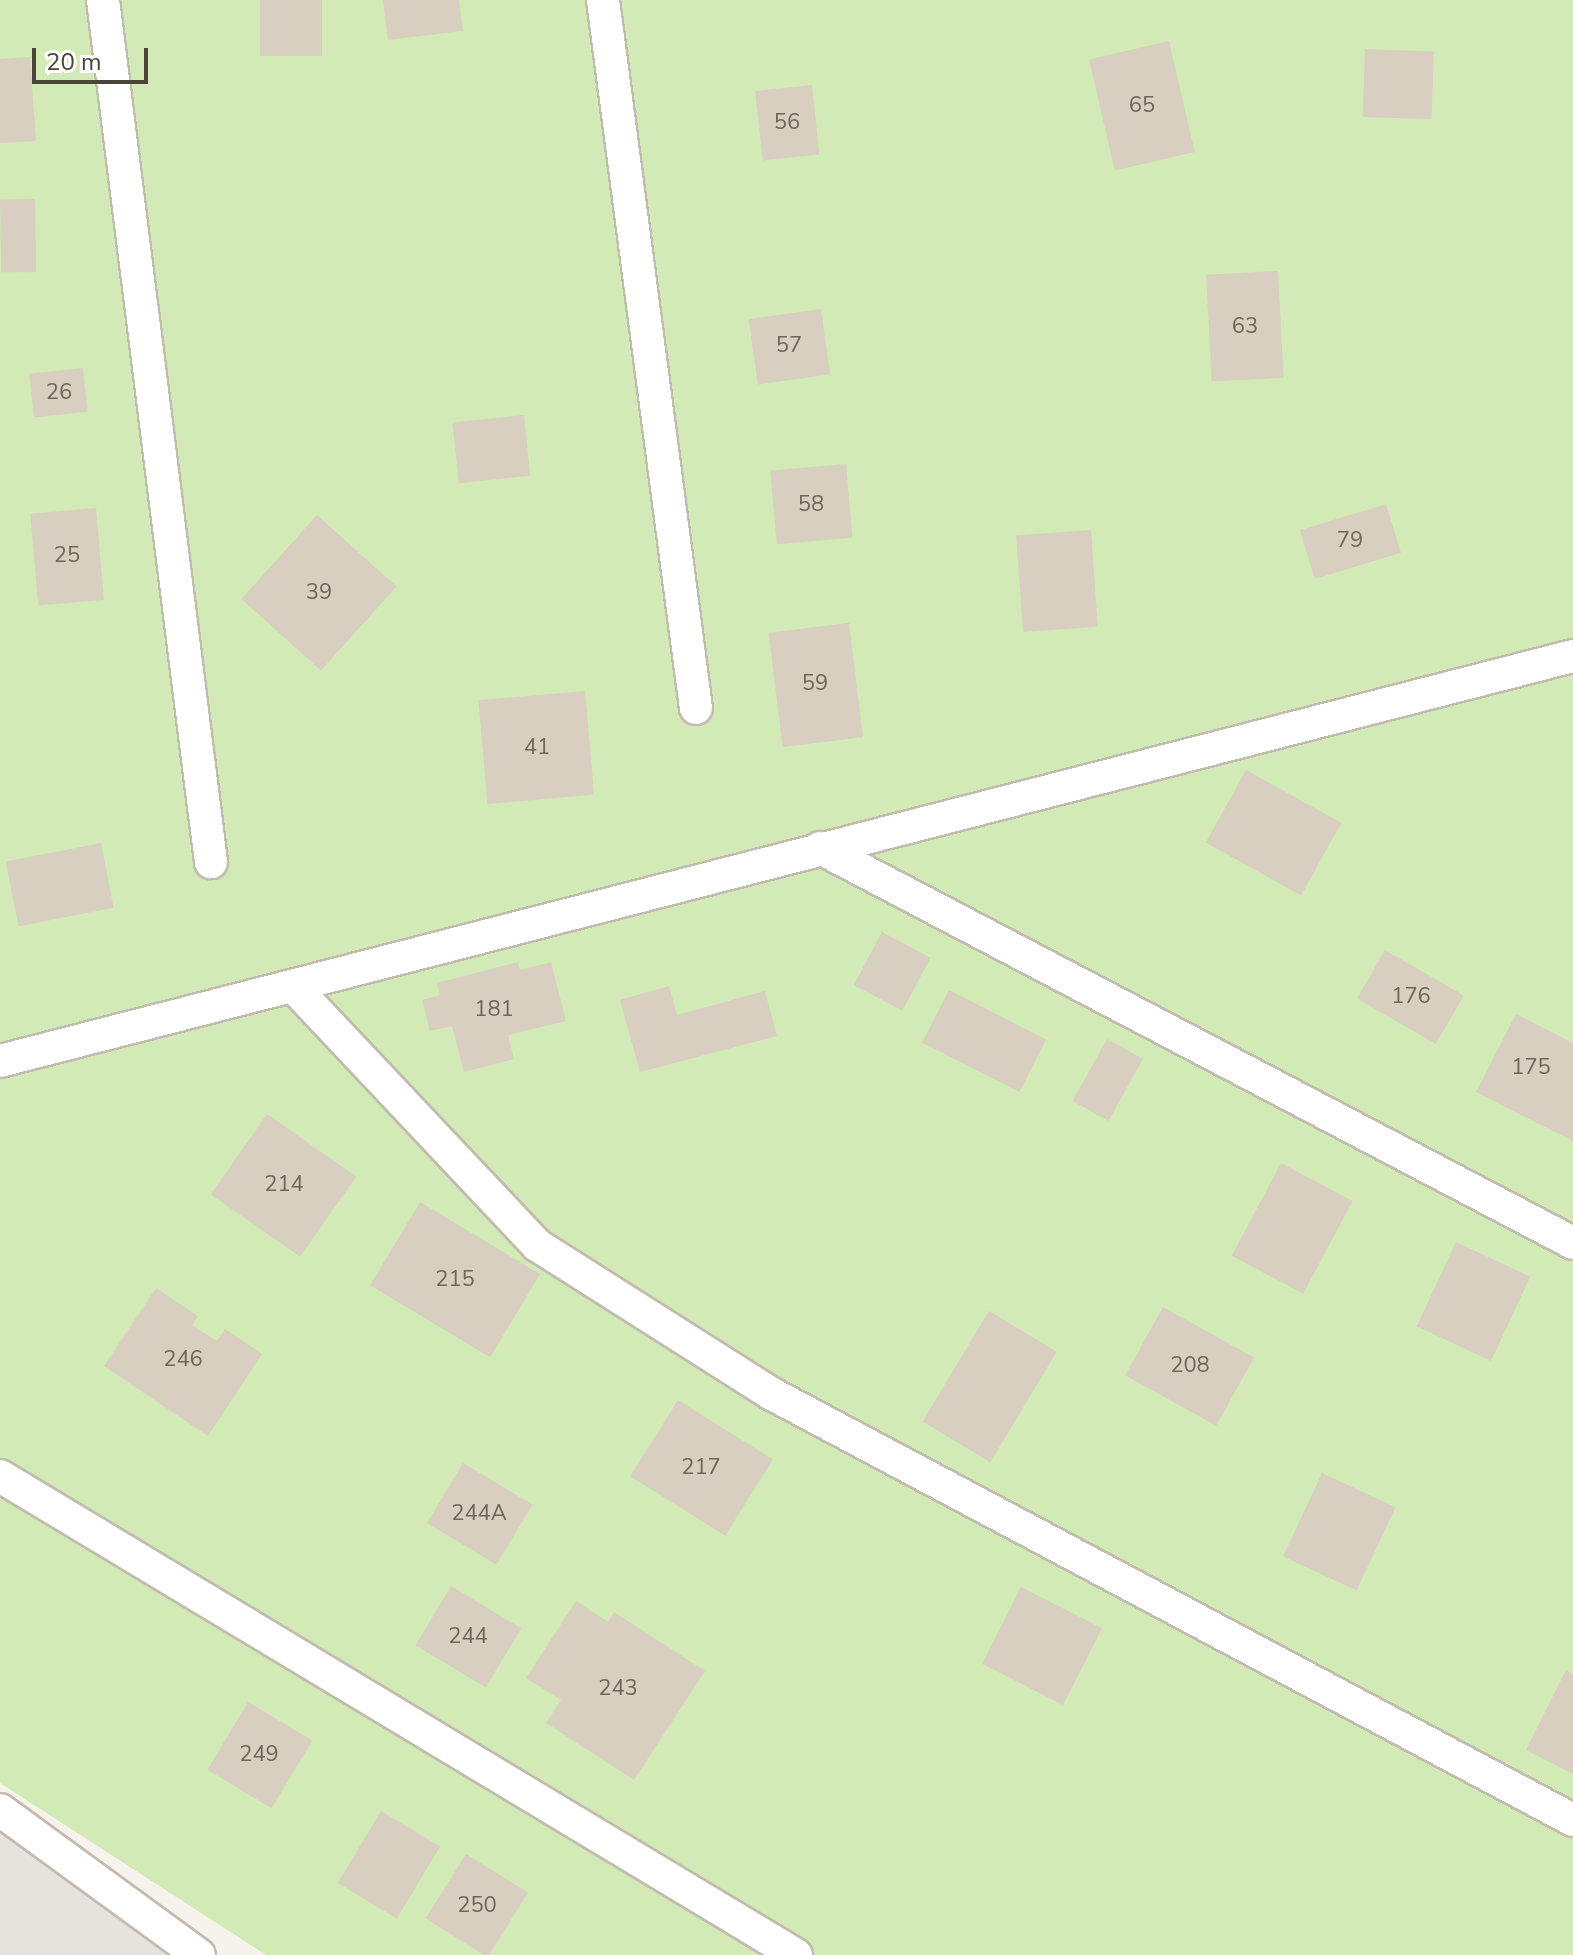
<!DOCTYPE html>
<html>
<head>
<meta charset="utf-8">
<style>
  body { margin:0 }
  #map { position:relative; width:1573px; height:1955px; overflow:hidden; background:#f6f3ec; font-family:"Nunito Sans",sans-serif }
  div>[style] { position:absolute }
  .industrial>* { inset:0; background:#e6e2dd }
  .green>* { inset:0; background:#d2eab5 }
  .building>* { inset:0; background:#d8cfc1; transform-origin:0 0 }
  .roads { filter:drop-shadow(2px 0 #c2bbae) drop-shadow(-2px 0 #c2bbae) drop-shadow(0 2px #c2bbae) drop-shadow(0 -2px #c2bbae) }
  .street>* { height:32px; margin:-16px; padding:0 16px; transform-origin:16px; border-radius:16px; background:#fff }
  span { translate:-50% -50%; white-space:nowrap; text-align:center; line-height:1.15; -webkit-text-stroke:7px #fff; paint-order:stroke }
  .number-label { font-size:22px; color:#6e675b }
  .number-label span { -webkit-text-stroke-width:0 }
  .scale { position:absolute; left:32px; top:48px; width:116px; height:36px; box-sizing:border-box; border:4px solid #4b4439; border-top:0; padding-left:10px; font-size:24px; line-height:28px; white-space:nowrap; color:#4b4439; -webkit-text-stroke:6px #fff; paint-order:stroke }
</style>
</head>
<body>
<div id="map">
  <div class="industrial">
    <div style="clip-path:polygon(0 1824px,172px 1955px,0 1955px)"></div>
  </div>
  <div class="green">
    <div style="clip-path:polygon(0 0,1573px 0,1573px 1955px,266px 1955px,0 1783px)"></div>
  </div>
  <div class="building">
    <div style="left:260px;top:0;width:62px;height:56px"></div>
    <div style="clip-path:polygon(383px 0,459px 0,463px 31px,388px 40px)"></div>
    <div style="left:1169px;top:41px;width:114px;height:82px;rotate:77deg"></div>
    <div style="left:1365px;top:49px;width:69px;height:68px;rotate:2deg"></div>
    <div style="clip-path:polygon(30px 57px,36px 141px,0 143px,0 59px)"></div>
    <div style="left:812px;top:85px;width:70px;height:57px;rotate:84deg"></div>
    <div style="left:35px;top:199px;width:73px;height:35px;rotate:89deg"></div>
    <div style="left:1278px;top:271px;width:107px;height:72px;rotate:87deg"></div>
    <div style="left:821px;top:309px;width:66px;height:73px;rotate:82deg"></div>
    <div style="left:83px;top:368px;width:44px;height:54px;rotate:84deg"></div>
    <div style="left:524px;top:415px;width:61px;height:72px;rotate:84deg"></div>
    <div style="left:846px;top:464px;width:74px;height:76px;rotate:85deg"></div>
    <div style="left:1386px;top:504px;width:51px;height:90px;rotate:73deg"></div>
    <div style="left:96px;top:508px;width:92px;height:66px;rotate:85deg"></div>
    <div style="left:317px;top:515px;width:107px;height:113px;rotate:42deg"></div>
    <div style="left:1091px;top:530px;width:97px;height:75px;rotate:86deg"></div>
    <div style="left:849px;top:623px;width:115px;height:81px;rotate:83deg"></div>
    <div style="left:585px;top:691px;width:104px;height:107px;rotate:85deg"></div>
    <div style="left:1246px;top:770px;width:109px;height:83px;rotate:29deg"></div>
    <div style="left:101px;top:843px;width:66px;height:97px;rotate:79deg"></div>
    <div style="left:882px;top:932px;width:55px;height:60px;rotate:28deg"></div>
    <div style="left:1385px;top:950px;width:91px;height:56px;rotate:30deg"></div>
    <div style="clip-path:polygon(518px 962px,520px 970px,551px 962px,566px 1021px,508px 1035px,514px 1059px,464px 1072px,452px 1026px,430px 1031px,422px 1000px,440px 995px,437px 983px)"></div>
    <div style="clip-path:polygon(669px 986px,677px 1015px,765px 991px,777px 1036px,640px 1072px,620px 1000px)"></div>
    <div style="left:949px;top:990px;width:109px;height:59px;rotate:27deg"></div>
    <div style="clip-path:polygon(1516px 1014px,1573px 1043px,1573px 1141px,1476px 1092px)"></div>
    <div style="left:1107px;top:1039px;width:41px;height:71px;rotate:29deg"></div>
    <div style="left:267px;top:1114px;width:109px;height:98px;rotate:35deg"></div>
    <div style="left:1281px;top:1163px;width:81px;height:105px;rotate:28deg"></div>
    <div style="left:420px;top:1202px;width:140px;height:97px;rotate:31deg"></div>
    <div style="left:1456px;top:1242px;width:82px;height:93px;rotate:25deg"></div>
    <div style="clip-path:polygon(156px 1288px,198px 1316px,192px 1325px,217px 1341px,225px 1329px,262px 1354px,208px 1436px,104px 1366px)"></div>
    <div style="left:1163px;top:1307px;width:104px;height:78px;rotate:29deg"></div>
    <div style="left:989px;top:1311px;width:79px;height:129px;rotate:31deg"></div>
    <div style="left:678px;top:1400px;width:112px;height:90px;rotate:32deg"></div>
    <div style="left:463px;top:1463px;width:81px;height:70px;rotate:31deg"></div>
    <div style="left:1322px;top:1473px;width:81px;height:92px;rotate:25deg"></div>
    <div style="left:451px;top:1586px;width:82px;height:69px;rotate:31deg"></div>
    <div style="left:1021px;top:1587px;width:91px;height:86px;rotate:27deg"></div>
    <div style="clip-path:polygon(576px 1601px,608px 1622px,614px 1612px,705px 1671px,634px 1780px,546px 1723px,561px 1700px,526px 1678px)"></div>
    <div style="clip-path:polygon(1566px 1670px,1573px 1674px,1573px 1774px,1526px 1750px)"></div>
    <div style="left:248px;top:1702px;width:75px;height:79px;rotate:31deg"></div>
    <div style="left:381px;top:1811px;width:69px;height:84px;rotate:31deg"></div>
    <div style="left:466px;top:1854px;width:73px;height:76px;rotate:32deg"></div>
  </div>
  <div class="roads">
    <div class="street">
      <div style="left:103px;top:0;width:869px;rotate:82.86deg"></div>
      <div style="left:603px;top:0;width:714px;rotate:82.52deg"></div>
      <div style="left:820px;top:848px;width:850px;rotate:27.68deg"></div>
      <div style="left:293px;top:986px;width:356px;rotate:46.7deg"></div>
      <div style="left:537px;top:1245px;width:278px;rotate:32.4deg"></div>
      <div style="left:772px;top:1394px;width:907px;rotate:28.01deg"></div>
      <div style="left:0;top:1061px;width:1624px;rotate:-14.44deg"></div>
      <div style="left:0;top:1476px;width:929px;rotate:31.04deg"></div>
      <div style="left:0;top:1810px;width:246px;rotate:36.1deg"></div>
    </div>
  </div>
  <div class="number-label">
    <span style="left:1142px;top:106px">65</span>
    <span style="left:787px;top:123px">56</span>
    <span style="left:1245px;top:327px">63</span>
    <span style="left:789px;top:346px">57</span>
    <span style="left:59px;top:393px">26</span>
    <span style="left:811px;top:505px">58</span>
    <span style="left:1350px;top:541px">79</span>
    <span style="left:67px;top:556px">25</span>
    <span style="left:319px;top:593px">39</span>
    <span style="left:815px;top:684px">59</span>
    <span style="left:537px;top:748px">41</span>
    <span style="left:1411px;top:997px">176</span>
    <span style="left:494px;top:1010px">181</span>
    <span style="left:1531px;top:1068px">175</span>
    <span style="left:284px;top:1185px">214</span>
    <span style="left:455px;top:1280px">215</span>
    <span style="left:183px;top:1360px">246</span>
    <span style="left:1190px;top:1366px">208</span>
    <span style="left:701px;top:1468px">217</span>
    <span style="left:479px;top:1514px">244А</span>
    <span style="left:468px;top:1637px">244</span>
    <span style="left:618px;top:1689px">243</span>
    <span style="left:259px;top:1755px">249</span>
    <span style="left:477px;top:1906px">250</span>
  </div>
  <div class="scale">20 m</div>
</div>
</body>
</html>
